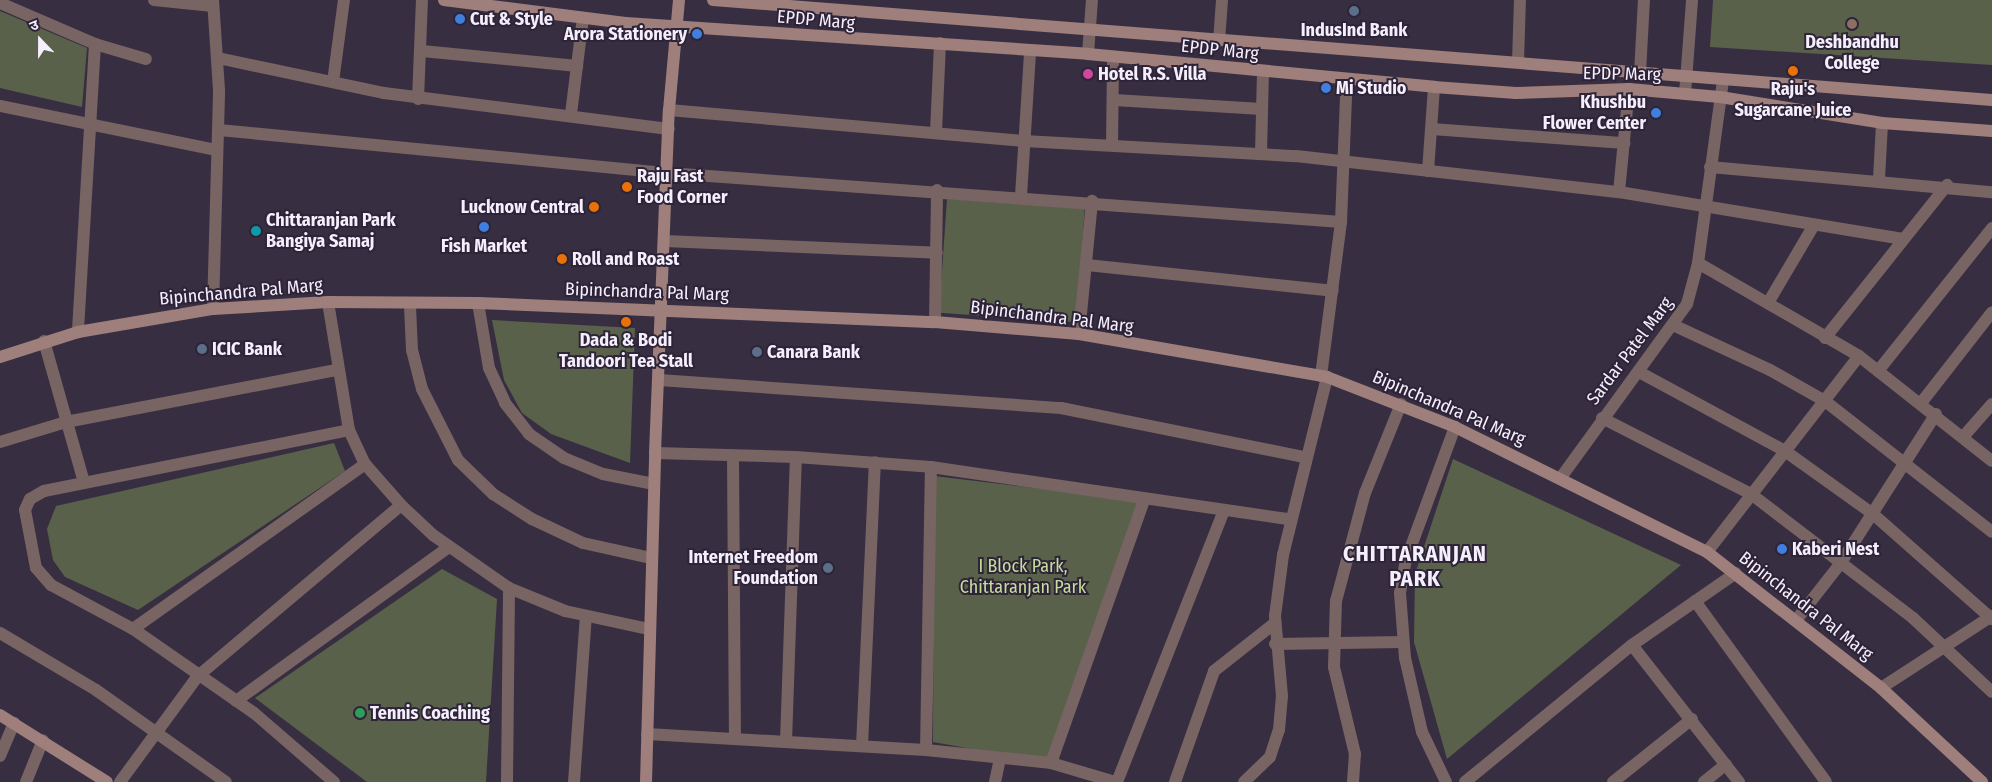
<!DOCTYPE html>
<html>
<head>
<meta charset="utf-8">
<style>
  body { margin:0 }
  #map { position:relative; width:1992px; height:782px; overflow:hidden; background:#382e42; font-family:"Fira Sans Condensed","Noto Sans Devanagari",sans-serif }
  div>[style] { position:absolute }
  .green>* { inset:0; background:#59614b; transform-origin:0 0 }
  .street>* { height:12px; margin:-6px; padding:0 6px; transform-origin:6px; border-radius:6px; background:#786462 }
  .secondary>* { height:12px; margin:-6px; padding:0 6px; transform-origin:6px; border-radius:6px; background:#9e7f7b }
  .dots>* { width:14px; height:14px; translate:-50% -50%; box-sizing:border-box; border:2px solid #2e2438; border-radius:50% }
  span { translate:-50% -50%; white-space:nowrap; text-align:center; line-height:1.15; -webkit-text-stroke:4px #2e2438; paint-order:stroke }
  .poi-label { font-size:18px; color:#f5eefc; font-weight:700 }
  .left { translate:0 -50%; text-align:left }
  .right { translate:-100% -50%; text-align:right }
  .street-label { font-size:18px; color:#f5eefc }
  .park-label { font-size:18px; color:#c6dd9d }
  .district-label { font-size:22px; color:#f5eefc; font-weight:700; letter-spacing:1px }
  .north { position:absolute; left:15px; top:15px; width:50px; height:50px; -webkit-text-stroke:4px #2e2438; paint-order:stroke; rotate:338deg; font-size:14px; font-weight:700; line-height:20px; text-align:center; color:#f5eefc }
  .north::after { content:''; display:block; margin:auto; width:18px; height:22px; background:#f5eefc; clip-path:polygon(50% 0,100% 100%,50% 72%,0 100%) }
</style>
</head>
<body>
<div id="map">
  <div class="green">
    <div style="clip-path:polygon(1713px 0,1992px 0,1992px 65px,1710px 47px)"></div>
    <div style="clip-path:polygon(0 11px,87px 48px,82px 107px,0 88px)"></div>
    <div style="left:947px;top:199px;width:138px;height:114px;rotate:4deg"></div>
    <div style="clip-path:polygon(492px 320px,635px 328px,630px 463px,551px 434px,522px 413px,504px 380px)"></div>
    <div style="clip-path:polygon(334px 443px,345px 471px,138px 610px,65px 577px,53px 560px,47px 529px,56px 506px)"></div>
    <div style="clip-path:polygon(1453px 459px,1681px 565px,1447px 759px,1414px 642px,1415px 574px)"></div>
    <div style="clip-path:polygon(934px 476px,1144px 501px,1051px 763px,933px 742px)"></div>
    <div style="clip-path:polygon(442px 569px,497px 599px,486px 782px,367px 782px,255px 698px)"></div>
  </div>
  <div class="street">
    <div style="left:154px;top:0;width:59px;rotate:5.8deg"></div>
    <div style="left:0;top:3px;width:103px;rotate:23.3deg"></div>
    <div style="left:95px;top:44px;width:289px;rotate:93.4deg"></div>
    <div style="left:1219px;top:41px;width:41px;rotate:-85.8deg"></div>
    <div style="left:95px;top:44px;width:53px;rotate:16.4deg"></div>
    <div style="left:422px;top:51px;width:156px;rotate:5.5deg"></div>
    <div style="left:1088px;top:54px;width:54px;rotate:-85.8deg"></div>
    <div style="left:218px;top:58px;width:170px;rotate:11.9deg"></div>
    <div style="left:384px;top:93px;width:287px;rotate:7.2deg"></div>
    <div style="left:1518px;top:62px;width:62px;rotate:-88.2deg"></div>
    <div style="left:1640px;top:73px;width:73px;rotate:-86.9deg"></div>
    <div style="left:333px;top:82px;width:83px;rotate:-82.4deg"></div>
    <div style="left:1685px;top:94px;width:94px;rotate:-85.7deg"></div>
    <div style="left:418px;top:99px;width:99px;rotate:-87.7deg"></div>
    <div style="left:1114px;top:100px;width:148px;rotate:3.5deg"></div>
    <div style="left:0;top:106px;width:220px;rotate:11.5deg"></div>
    <div style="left:669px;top:110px;width:356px;rotate:5deg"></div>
    <div style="left:1024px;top:141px;width:272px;rotate:3.2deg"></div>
    <div style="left:1296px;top:156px;width:325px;rotate:6.4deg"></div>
    <div style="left:1619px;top:192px;width:288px;rotate:9.4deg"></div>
    <div style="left:571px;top:114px;width:97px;rotate:-82.9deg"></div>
    <div style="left:1432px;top:129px;width:193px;rotate:4.2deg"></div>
    <div style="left:219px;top:130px;width:450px;rotate:5.5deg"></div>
    <div style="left:667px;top:173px;width:676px;rotate:4.16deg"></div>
    <div style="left:936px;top:132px;width:89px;rotate:-87.4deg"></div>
    <div style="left:1112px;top:145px;width:88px;rotate:-89.3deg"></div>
    <div style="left:1261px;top:153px;width:81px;rotate:-88.6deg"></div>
    <div style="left:1710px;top:167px;width:283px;rotate:5.1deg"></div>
    <div style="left:1428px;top:171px;width:84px;rotate:-85.9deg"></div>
    <div style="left:1879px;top:179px;width:56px;rotate:-86.9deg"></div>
    <div style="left:1619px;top:192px;width:103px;rotate:-84.5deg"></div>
    <div style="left:1021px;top:196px;width:145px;rotate:-86.4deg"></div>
    <div style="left:665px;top:241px;width:272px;rotate:2.5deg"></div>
    <div style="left:1698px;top:263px;width:186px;rotate:30deg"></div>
    <div style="left:1859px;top:356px;width:169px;rotate:38.3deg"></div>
    <div style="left:1087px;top:265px;width:247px;rotate:6deg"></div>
    <div style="left:328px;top:302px;width:130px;rotate:80.7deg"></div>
    <div style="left:349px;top:430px;width:38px;rotate:65deg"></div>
    <div style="left:365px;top:464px;width:55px;rotate:48.7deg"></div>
    <div style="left:401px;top:505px;width:44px;rotate:43.2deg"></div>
    <div style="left:433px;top:535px;width:93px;rotate:34.9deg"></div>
    <div style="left:509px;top:588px;width:61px;rotate:22.3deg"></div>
    <div style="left:565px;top:611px;width:86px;rotate:12.1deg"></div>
    <div style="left:478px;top:303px;width:66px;rotate:80.4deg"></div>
    <div style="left:489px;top:368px;width:38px;rotate:65deg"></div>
    <div style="left:505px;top:403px;width:39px;rotate:52deg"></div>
    <div style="left:529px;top:434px;width:42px;rotate:34.4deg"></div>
    <div style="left:564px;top:458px;width:42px;rotate:22.3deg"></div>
    <div style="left:603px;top:474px;width:52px;rotate:11.1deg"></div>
    <div style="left:1768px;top:303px;width:91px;rotate:-59.5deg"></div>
    <div style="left:410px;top:306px;width:44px;rotate:87.4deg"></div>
    <div style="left:412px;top:350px;width:40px;rotate:75.6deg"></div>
    <div style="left:422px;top:389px;width:80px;rotate:63.1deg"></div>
    <div style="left:458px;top:460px;width:49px;rotate:44.2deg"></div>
    <div style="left:493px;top:494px;width:46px;rotate:32.7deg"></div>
    <div style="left:532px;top:519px;width:56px;rotate:25.2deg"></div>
    <div style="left:583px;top:543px;width:70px;rotate:12.4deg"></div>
    <div style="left:213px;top:309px;width:219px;rotate:-88.4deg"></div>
    <div style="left:219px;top:90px;width:90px;rotate:-93.8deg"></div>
    <div style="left:935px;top:322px;width:132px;rotate:-89.1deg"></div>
    <div style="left:1673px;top:325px;width:107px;rotate:24.9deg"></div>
    <div style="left:1770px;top:370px;width:63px;rotate:29.4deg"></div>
    <div style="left:1825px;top:401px;width:212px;rotate:38.1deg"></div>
    <div style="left:1079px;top:334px;width:134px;rotate:-84.4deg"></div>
    <div style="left:1825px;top:338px;width:196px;rotate:-51.4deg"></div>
    <div style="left:44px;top:341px;width:147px;rotate:74.2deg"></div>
    <div style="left:1878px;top:371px;width:183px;rotate:-51.4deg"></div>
    <div style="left:1639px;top:372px;width:166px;rotate:28.4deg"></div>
    <div style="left:1785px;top:451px;width:108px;rotate:35.6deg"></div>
    <div style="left:1873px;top:514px;width:159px;rotate:41.4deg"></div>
    <div style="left:1321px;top:376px;width:155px;rotate:-82.6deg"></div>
    <div style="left:1341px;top:222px;width:125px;rotate:-87.7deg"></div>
    <div style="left:659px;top:380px;width:403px;rotate:4deg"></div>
    <div style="left:1061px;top:408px;width:248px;rotate:11.4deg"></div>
    <div style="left:1921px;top:403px;width:115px;rotate:-52deg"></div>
    <div style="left:1602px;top:418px;width:167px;rotate:27deg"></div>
    <div style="left:1751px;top:494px;width:204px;rotate:37.4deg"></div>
    <div style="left:1913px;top:618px;width:108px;rotate:43.1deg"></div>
    <div style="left:1963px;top:437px;width:44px;rotate:-48.7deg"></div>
    <div style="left:0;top:442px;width:69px;rotate:-16.9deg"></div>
    <div style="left:66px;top:422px;width:275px;rotate:-10.9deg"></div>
    <div style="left:655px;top:453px;width:141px;rotate:1.6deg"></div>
    <div style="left:796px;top:457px;width:135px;rotate:4.2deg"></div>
    <div style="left:931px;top:467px;width:362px;rotate:8.3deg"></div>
    <div style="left:733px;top:457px;width:282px;rotate:89.6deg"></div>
    <div style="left:1562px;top:476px;width:213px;rotate:-54deg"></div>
    <div style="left:1687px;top:304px;width:42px;rotate:-75deg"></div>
    <div style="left:1698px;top:263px;width:185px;rotate:-82.2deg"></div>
    <div style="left:1707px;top:552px;width:248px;rotate:-52.2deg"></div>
    <div style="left:1695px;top:601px;width:223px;rotate:54.1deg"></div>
    <div style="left:1797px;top:619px;width:70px;rotate:-52deg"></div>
    <div style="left:1840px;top:564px;width:178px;rotate:-57.4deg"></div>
    <div style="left:133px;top:629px;width:285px;rotate:-35.4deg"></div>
    <div style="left:0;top:633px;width:112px;rotate:30.7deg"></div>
    <div style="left:96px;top:690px;width:159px;rotate:35.3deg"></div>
    <div style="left:1275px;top:644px;width:128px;rotate:-0.9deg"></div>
    <div style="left:1632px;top:645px;width:174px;rotate:52deg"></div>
    <div style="left:1881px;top:688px;width:132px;rotate:-33deg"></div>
    <div style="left:236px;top:701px;width:263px;rotate:-35.9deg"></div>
    <div style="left:647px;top:734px;width:279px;rotate:3.3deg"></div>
    <div style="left:926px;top:750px;width:126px;rotate:5.9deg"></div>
    <div style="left:1051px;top:763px;width:67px;rotate:16.5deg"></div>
    <div style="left:786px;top:741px;width:284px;rotate:-88deg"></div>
    <div style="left:862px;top:746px;width:284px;rotate:-87.4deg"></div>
    <div style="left:926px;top:750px;width:283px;rotate:-89deg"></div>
    <div style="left:0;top:756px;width:36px;rotate:-67deg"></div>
    <div style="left:1051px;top:763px;width:278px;rotate:-70.5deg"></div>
    <div style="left:26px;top:782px;width:45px;rotate:-68deg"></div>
    <div style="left:120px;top:782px;width:132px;rotate:-53.7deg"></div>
    <div style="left:198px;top:676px;width:265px;rotate:-40.1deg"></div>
    <div style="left:334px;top:782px;width:106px;rotate:-139.2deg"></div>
    <div style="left:254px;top:713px;width:147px;rotate:-145.2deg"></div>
    <div style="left:133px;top:629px;width:93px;rotate:-151.8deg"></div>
    <div style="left:51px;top:585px;width:23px;rotate:-131deg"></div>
    <div style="left:36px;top:568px;width:59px;rotate:-100.7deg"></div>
    <div style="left:25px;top:510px;width:12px;rotate:-66deg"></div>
    <div style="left:30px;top:499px;width:16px;rotate:-30deg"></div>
    <div style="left:44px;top:491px;width:311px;rotate:-11.3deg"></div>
    <div style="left:507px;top:782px;width:194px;rotate:-89.4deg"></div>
    <div style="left:574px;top:782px;width:166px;rotate:-85.9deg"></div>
    <div style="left:995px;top:782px;width:24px;rotate:-78deg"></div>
    <div style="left:1117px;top:782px;width:291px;rotate:-68.5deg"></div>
    <div style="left:1175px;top:782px;width:118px;rotate:-70.6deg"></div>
    <div style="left:1214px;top:671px;width:78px;rotate:-38.2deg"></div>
    <div style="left:1244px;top:782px;width:36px;rotate:-44deg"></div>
    <div style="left:1270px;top:757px;width:28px;rotate:-72deg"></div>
    <div style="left:1279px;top:730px;width:34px;rotate:-85deg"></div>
    <div style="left:1282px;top:696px;width:80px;rotate:-95deg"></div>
    <div style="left:1275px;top:616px;width:62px;rotate:-82.5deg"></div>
    <div style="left:1283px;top:555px;width:183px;rotate:-76.1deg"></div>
    <div style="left:1353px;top:782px;width:28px;rotate:-86deg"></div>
    <div style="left:1355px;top:754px;width:89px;rotate:-103.6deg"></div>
    <div style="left:1334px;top:667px;width:66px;rotate:-88.3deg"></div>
    <div style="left:1336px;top:601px;width:112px;rotate:-75deg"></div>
    <div style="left:1365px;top:493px;width:96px;rotate:-68deg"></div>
    <div style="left:1446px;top:782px;width:55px;rotate:-115.6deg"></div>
    <div style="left:1422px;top:732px;width:76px;rotate:-102.9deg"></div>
    <div style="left:1405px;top:658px;width:65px;rotate:-94.4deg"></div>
    <div style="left:1400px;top:593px;width:34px;rotate:-80deg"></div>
    <div style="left:1406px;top:560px;width:142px;rotate:-69.8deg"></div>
    <div style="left:1465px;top:782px;width:216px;rotate:-39.4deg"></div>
    <div style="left:1632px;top:645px;width:126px;rotate:-34.7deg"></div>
    <div style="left:1613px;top:782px;width:101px;rotate:-38.6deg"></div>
    <div style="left:1704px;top:782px;width:28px;rotate:-39deg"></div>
  </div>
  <div class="secondary">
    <div style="left:444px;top:0;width:183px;rotate:7.2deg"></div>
    <div style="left:626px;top:23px;width:463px;rotate:3.8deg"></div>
    <div style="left:1088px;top:54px;width:348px;rotate:5.4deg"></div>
    <div style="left:1434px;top:87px;width:82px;rotate:4.2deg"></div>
    <div style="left:1516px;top:93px;width:113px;rotate:-2deg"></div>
    <div style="left:1629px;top:89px;width:91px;rotate:5deg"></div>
    <div style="left:1720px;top:97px;width:164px;rotate:9.1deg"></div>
    <div style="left:1882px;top:123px;width:110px;rotate:4.2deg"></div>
    <div style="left:713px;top:0;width:1283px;rotate:4.47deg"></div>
    <div style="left:0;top:357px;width:82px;rotate:-17.8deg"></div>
    <div style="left:78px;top:332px;width:137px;rotate:-9.7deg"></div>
    <div style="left:213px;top:309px;width:115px;rotate:-3.5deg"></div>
    <div style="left:328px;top:302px;width:150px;rotate:0.4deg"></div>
    <div style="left:478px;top:303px;width:457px;rotate:2.4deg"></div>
    <div style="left:935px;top:322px;width:144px;rotate:4.8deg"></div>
    <div style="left:1079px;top:334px;width:252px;rotate:9.8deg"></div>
    <div style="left:1327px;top:377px;width:137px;rotate:21.3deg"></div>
    <div style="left:1455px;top:427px;width:281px;rotate:26.4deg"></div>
    <div style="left:1707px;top:552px;width:221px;rotate:38deg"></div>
    <div style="left:1881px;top:688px;width:138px;rotate:42.9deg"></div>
    <div style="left:0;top:715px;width:126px;rotate:32.1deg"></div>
    <div style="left:646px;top:782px;width:329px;rotate:-88.4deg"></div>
    <div style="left:655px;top:453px;width:343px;rotate:-87.7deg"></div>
    <div style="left:669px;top:110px;width:110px;rotate:-84.8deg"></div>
  </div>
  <div class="dots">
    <div style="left:1354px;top:11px;background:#5c6f8a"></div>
    <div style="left:460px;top:19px;background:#3f7fe0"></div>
    <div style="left:1852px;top:24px;background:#8d6e63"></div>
    <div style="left:697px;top:34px;background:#3f7fe0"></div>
    <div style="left:1793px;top:71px;background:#e8710a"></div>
    <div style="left:1088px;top:74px;background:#d1479c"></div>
    <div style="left:1326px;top:88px;background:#3f7fe0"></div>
    <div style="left:1656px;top:113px;background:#3f7fe0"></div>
    <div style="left:627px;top:187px;background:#e8710a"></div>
    <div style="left:594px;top:207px;background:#e8710a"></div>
    <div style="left:484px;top:227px;background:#3f7fe0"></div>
    <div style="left:256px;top:231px;background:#0f9aa8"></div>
    <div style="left:562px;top:259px;background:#e8710a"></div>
    <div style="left:626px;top:322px;background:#e8710a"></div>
    <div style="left:202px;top:349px;background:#5c6f8a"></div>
    <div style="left:757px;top:352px;background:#5c6f8a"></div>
    <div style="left:1782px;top:549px;background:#3f7fe0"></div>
    <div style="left:828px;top:568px;background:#5c6f8a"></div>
    <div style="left:360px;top:713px;background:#2e9e5b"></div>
  </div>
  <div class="poi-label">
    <span class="left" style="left:470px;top:19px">Cut &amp; Style</span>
    <span style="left:1354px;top:30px">IndusInd Bank</span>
    <span class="right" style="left:687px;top:34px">Arora Stationery</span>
    <span style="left:1852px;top:53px">Deshbandhu<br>College</span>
    <span class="left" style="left:1098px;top:74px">Hotel R.S. Villa</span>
    <span class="left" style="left:1336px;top:88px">Mi Studio</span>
    <span style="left:1793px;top:100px">Raju's<br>Sugarcane Juice</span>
    <span class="right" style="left:1646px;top:113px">Khushbu<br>Flower Center</span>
    <span class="left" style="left:637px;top:187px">Raju Fast<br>Food Corner</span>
    <span class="right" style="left:584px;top:207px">Lucknow Central</span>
    <span class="left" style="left:266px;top:231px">Chittaranjan Park<br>Bangiya Samaj</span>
    <span style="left:484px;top:246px">Fish Market</span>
    <span class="left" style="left:572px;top:259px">Roll and Roast</span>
    <span style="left:626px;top:351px">Dada &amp; Bodi<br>Tandoori Tea Stall</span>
    <span class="left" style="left:212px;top:349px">ICIC Bank</span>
    <span class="left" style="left:767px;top:352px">Canara Bank</span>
    <span class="left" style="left:1792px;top:549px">Kaberi Nest</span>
    <span class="right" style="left:818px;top:568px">Internet Freedom<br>Foundation</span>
    <span class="left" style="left:370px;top:713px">Tennis Coaching</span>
  </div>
  <div class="street-label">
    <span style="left:816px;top:20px;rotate:5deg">EPDP Marg</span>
    <span style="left:1220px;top:50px;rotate:6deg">EPDP Marg</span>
    <span style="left:1622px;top:74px;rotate:1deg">EPDP Marg</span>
    <span style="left:241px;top:292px;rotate:-5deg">Bipinchandra Pal Marg</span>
    <span style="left:647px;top:292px;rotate:2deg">Bipinchandra Pal Marg</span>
    <span style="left:1052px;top:317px;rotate:7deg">Bipinchandra Pal Marg</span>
    <span style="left:1630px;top:351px;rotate:-53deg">Sardar Patel Marg</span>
    <span style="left:1449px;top:408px;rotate:23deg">Bipinchandra Pal Marg</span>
    <span style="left:1806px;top:606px;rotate:38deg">Bipinchandra Pal Marg</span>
  </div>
  <div class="park-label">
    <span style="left:1023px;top:577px">I Block Park,<br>Chittaranjan Park</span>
  </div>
  <div class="district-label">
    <span style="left:1415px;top:566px">CHITTARANJAN<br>PARK</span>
  </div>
  <div class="north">उ</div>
</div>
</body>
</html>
